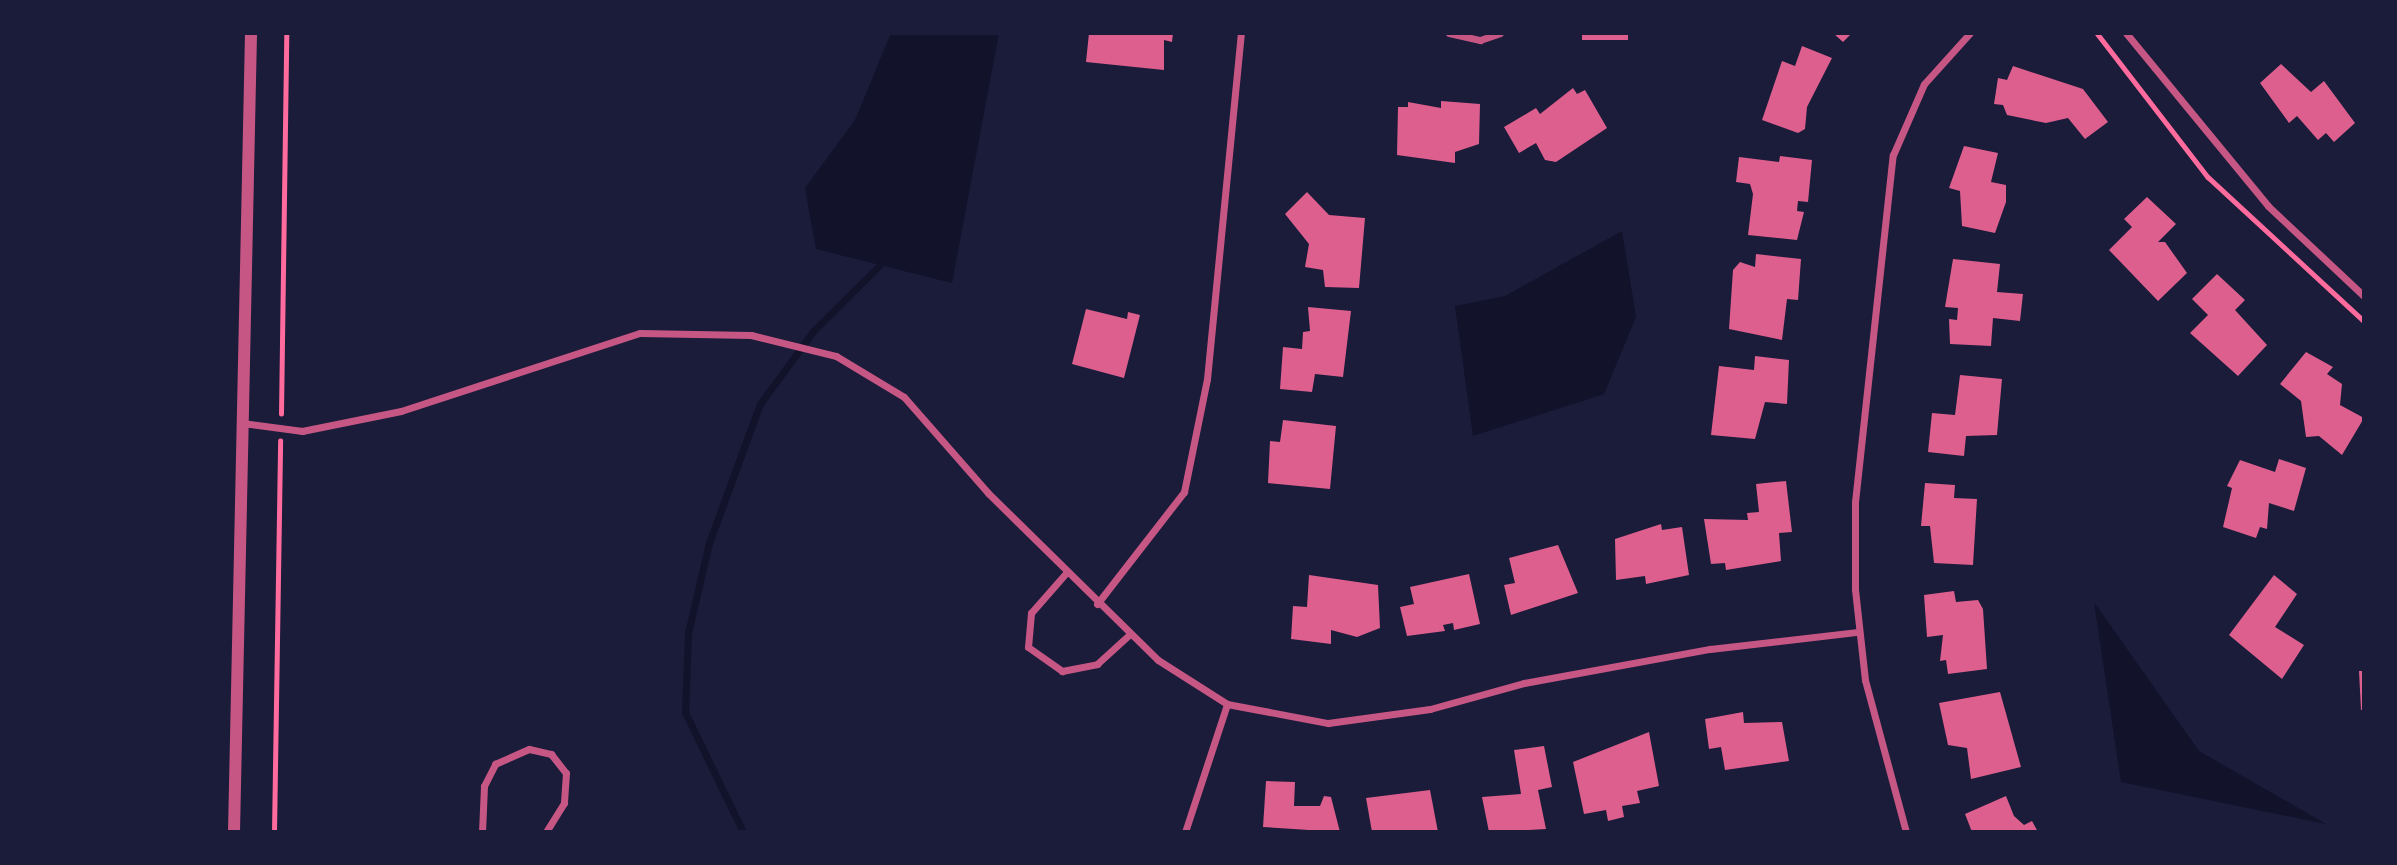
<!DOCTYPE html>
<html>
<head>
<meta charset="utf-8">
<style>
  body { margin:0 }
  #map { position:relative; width:2397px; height:865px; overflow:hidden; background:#1b1b3a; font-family:Manrope,sans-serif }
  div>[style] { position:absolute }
  .water>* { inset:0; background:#12122b }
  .stream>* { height:7px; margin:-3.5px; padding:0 3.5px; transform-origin:3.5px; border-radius:3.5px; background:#12122b }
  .building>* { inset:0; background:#dd5f8e; transform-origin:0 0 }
  .path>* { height:4.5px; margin:-2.25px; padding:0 2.25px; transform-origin:2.25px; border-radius:2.25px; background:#ff6b9d }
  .minor>* { height:7px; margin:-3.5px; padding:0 3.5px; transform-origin:3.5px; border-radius:3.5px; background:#c65784 }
  .tertiary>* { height:12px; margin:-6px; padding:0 6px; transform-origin:6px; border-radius:6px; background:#c65784 }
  span { translate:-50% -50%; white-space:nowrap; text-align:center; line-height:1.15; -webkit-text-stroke:5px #1b1b3a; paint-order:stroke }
  .frame { position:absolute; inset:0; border:35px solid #1b1b3a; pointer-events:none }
</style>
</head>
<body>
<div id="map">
  <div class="water">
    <div style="clip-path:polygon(891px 33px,999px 33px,952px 283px,816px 249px,805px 188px,855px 120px)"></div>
    <div style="clip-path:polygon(1622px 231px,1636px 317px,1604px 394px,1473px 436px,1455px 306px,1505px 296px)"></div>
    <div style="clip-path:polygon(2094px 602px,2199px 751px,2326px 824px,2121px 782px)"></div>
  </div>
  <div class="stream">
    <div style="left:743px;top:832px;width:133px;rotate:-115.8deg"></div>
    <div style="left:685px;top:712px;width:79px;rotate:-87.8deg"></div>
    <div style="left:688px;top:633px;width:92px;rotate:-76.9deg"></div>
    <div style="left:709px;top:543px;width:148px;rotate:-69.9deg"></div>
    <div style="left:760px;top:404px;width:92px;rotate:-53.9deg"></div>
    <div style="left:814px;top:330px;width:100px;rotate:-44.6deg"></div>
  </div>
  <div class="building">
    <div style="clip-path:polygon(1089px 33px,1173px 33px,1172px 42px,1164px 40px,1164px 70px,1086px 62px)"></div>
    <div style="left:1582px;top:33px;width:46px;height:7px"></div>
    <div style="clip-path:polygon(1833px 33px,1852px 33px,1843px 42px)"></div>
    <div style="clip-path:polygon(1802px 46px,1832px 58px,1807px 107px,1805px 129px,1798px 133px,1762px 120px,1782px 61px,1795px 66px)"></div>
    <div style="clip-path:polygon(2281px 64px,2311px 92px,2324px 81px,2355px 123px,2334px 142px,2326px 133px,2318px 140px,2297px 116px,2289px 123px,2260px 83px)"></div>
    <div style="clip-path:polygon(2013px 66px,2083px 89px,2108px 122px,2085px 139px,2068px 118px,2046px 123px,2007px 115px,2003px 105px,1994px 104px,1998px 78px,2007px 80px)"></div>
    <div style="clip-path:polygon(1573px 88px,1577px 94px,1585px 90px,1607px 128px,1556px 162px,1545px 160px,1536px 143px,1519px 153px,1504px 127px,1536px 108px,1540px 114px)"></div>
    <div style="clip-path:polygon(1441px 101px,1480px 104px,1479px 144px,1455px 152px,1455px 163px,1397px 155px,1398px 107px,1408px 107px,1408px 102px,1441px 108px)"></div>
    <div style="clip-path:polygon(1964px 146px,1998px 153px,1991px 182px,2006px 185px,2006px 202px,1995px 233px,1962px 226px,1960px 191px,1949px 188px)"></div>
    <div style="clip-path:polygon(1780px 156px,1812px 160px,1808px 202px,1798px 201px,1797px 211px,1804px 212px,1797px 240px,1748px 235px,1753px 194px,1750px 184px,1736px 182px,1739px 157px,1779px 162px)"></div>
    <div style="clip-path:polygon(1307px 192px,1329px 215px,1365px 218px,1359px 288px,1325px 287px,1323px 270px,1305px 267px,1309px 244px,1285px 214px)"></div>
    <div style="clip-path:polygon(2147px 197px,2176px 224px,2158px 242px,2165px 242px,2187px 273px,2158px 301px,2109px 250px,2132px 227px,2124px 219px)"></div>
    <div style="clip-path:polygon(1756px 254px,1801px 259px,1798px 300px,1787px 299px,1782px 340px,1729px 329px,1733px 270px,1740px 262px,1755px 267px)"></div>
    <div style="clip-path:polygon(1953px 259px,2000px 264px,1997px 292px,2023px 294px,2020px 321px,1993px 318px,1991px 346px,1950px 344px,1949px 319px,1957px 320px,1958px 308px,1945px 307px)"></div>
    <div style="clip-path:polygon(2217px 274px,2245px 300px,2235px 310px,2267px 345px,2238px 376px,2190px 333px,2208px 315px,2192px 299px)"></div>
    <div style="clip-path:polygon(1308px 307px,1351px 311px,1343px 377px,1315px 374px,1312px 392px,1280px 389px,1283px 347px,1302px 349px,1303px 332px,1310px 331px)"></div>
    <div style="clip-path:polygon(1086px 309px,1127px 319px,1128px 312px,1140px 315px,1124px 378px,1072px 364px)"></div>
    <div style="clip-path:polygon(2306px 352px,2333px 367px,2327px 374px,2342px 384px,2340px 405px,2364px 418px,2342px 455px,2319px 436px,2306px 437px,2301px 401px,2280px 384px)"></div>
    <div style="clip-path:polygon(1755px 356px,1789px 360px,1787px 404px,1765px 402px,1755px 439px,1711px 435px,1719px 366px,1754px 370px)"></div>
    <div style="clip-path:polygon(1960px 375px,2002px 379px,1997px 435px,1966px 436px,1964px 456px,1928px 452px,1932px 413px,1955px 415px)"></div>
    <div style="clip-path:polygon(1283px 420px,1336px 426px,1330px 489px,1268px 483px,1270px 441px,1280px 442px)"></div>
    <div style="clip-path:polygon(2279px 459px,2306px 468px,2294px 511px,2269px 503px,2267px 529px,2260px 527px,2256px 538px,2223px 527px,2232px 488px,2227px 486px,2240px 460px,2275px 472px)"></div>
    <div style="clip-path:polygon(1786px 481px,1792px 532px,1779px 533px,1781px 561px,1726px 570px,1725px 563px,1711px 564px,1704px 519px,1748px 520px,1747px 513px,1759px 512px,1756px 484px)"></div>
    <div style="clip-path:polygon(1925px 483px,1955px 485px,1954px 498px,1977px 499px,1973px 565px,1934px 563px,1930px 526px,1921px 526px)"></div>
    <div style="clip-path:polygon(1661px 524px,1662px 530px,1682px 527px,1689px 575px,1646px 584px,1645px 576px,1616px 580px,1615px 539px)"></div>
    <div style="clip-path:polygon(1558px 545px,1578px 593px,1511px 615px,1504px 585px,1515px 583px,1509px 558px)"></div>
    <div style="clip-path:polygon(1469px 574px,1480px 624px,1454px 630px,1453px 623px,1443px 625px,1445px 631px,1407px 636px,1400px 607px,1414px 604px,1410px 587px)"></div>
    <div style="clip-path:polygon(1309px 575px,1378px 585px,1380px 628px,1357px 637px,1331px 630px,1331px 644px,1291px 639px,1293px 606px,1307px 607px)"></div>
    <div style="clip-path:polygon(2274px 575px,2297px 594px,2275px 627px,2304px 645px,2282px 679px,2229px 635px)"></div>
    <div style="clip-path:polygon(1954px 591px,1956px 602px,1978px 600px,1983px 609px,1987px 669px,1948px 674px,1946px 660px,1940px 661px,1943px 635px,1927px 637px,1924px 595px)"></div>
    <div style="clip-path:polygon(2359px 671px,2364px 671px,2364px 710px,2361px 710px)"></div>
    <div style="clip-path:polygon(2000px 692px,2021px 767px,1971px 779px,1967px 748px,1948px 745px,1939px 703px)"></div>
    <div style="clip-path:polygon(1743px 712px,1744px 723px,1782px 722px,1789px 761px,1725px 770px,1721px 747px,1709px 749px,1705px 719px)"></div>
    <div style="clip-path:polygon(1649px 732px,1659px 786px,1637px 791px,1640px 803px,1622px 806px,1624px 817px,1608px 821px,1606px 810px,1584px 814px,1573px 762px)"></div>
    <div style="clip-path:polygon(1544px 746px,1552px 787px,1538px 790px,1546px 829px,1489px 832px,1482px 797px,1521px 794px,1514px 750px)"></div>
    <div style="clip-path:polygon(1266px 781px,1295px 782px,1294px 806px,1320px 806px,1324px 796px,1331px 797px,1340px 832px,1263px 827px)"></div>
    <div style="clip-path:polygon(1430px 790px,1438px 832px,1372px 832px,1366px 798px)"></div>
    <div style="clip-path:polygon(2006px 796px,2014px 816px,2024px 825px,2032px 821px,2038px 832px,1972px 832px,1965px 814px)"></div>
  </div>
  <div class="path">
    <div style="left:2097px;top:33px;width:182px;rotate:52.4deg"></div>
    <div style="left:2208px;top:177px;width:212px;rotate:42.7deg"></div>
    <div style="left:281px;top:414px;width:381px;rotate:-89.2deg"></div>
    <div style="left:274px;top:832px;width:391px;rotate:-89.1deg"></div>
  </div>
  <div class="minor">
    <div style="left:1449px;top:33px;width:32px;rotate:13deg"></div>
    <div style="left:1480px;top:40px;width:21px;rotate:-19deg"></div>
    <div style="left:2126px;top:33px;width:224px;rotate:50.6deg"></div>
    <div style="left:2268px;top:206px;width:132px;rotate:43.2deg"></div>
    <div style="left:242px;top:423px;width:61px;rotate:7.6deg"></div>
    <div style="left:302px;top:431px;width:101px;rotate:-11.4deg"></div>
    <div style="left:401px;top:411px;width:251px;rotate:-18.1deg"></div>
    <div style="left:640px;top:333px;width:111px;rotate:1deg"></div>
    <div style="left:751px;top:335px;width:88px;rotate:13.9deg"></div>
    <div style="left:836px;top:356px;width:79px;rotate:31.1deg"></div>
    <div style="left:904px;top:397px;width:128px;rotate:48.8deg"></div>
    <div style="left:988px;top:493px;width:238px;rotate:44.5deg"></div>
    <div style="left:1158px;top:660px;width:82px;rotate:32.5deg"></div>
    <div style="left:1227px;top:704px;width:103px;rotate:10.7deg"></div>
    <div style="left:1328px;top:723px;width:103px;rotate:-7.8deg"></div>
    <div style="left:1430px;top:709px;width:98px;rotate:-15.5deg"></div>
    <div style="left:1524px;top:683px;width:189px;rotate:-10.4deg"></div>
    <div style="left:1710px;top:649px;width:149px;rotate:-6.6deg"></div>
    <div style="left:1066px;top:573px;width:53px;rotate:131.2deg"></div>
    <div style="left:1031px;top:613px;width:34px;rotate:95deg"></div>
    <div style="left:1028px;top:647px;width:42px;rotate:35.2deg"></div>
    <div style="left:1062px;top:671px;width:36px;rotate:-11deg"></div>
    <div style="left:1097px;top:664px;width:45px;rotate:-42.3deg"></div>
    <div style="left:1097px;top:604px;width:142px;rotate:-52.2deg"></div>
    <div style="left:1184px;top:492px;width:115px;rotate:-78.5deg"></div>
    <div style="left:1207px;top:379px;width:348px;rotate:-84.4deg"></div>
    <div style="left:482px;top:832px;width:46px;rotate:-87.5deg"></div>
    <div style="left:484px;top:786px;width:25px;rotate:-63deg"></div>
    <div style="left:495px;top:764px;width:37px;rotate:-24deg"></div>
    <div style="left:529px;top:749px;width:23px;rotate:13deg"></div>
    <div style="left:551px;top:754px;width:24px;rotate:52deg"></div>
    <div style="left:566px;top:773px;width:30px;rotate:94deg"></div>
    <div style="left:564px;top:803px;width:34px;rotate:122deg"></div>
    <div style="left:1185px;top:832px;width:135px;rotate:-71.8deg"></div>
    <div style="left:1906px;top:832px;width:157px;rotate:-105.1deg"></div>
    <div style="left:1865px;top:680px;width:92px;rotate:-96.3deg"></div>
    <div style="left:1855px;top:589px;width:87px;rotate:-90deg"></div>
    <div style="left:1855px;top:502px;width:349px;rotate:-83.8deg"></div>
    <div style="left:1893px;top:155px;width:77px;rotate:-66.4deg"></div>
    <div style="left:1924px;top:84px;width:69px;rotate:-48deg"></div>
  </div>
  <div class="tertiary">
    <div style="left:234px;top:832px;width:799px;rotate:-88.78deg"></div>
  </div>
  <div class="frame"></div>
</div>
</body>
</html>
